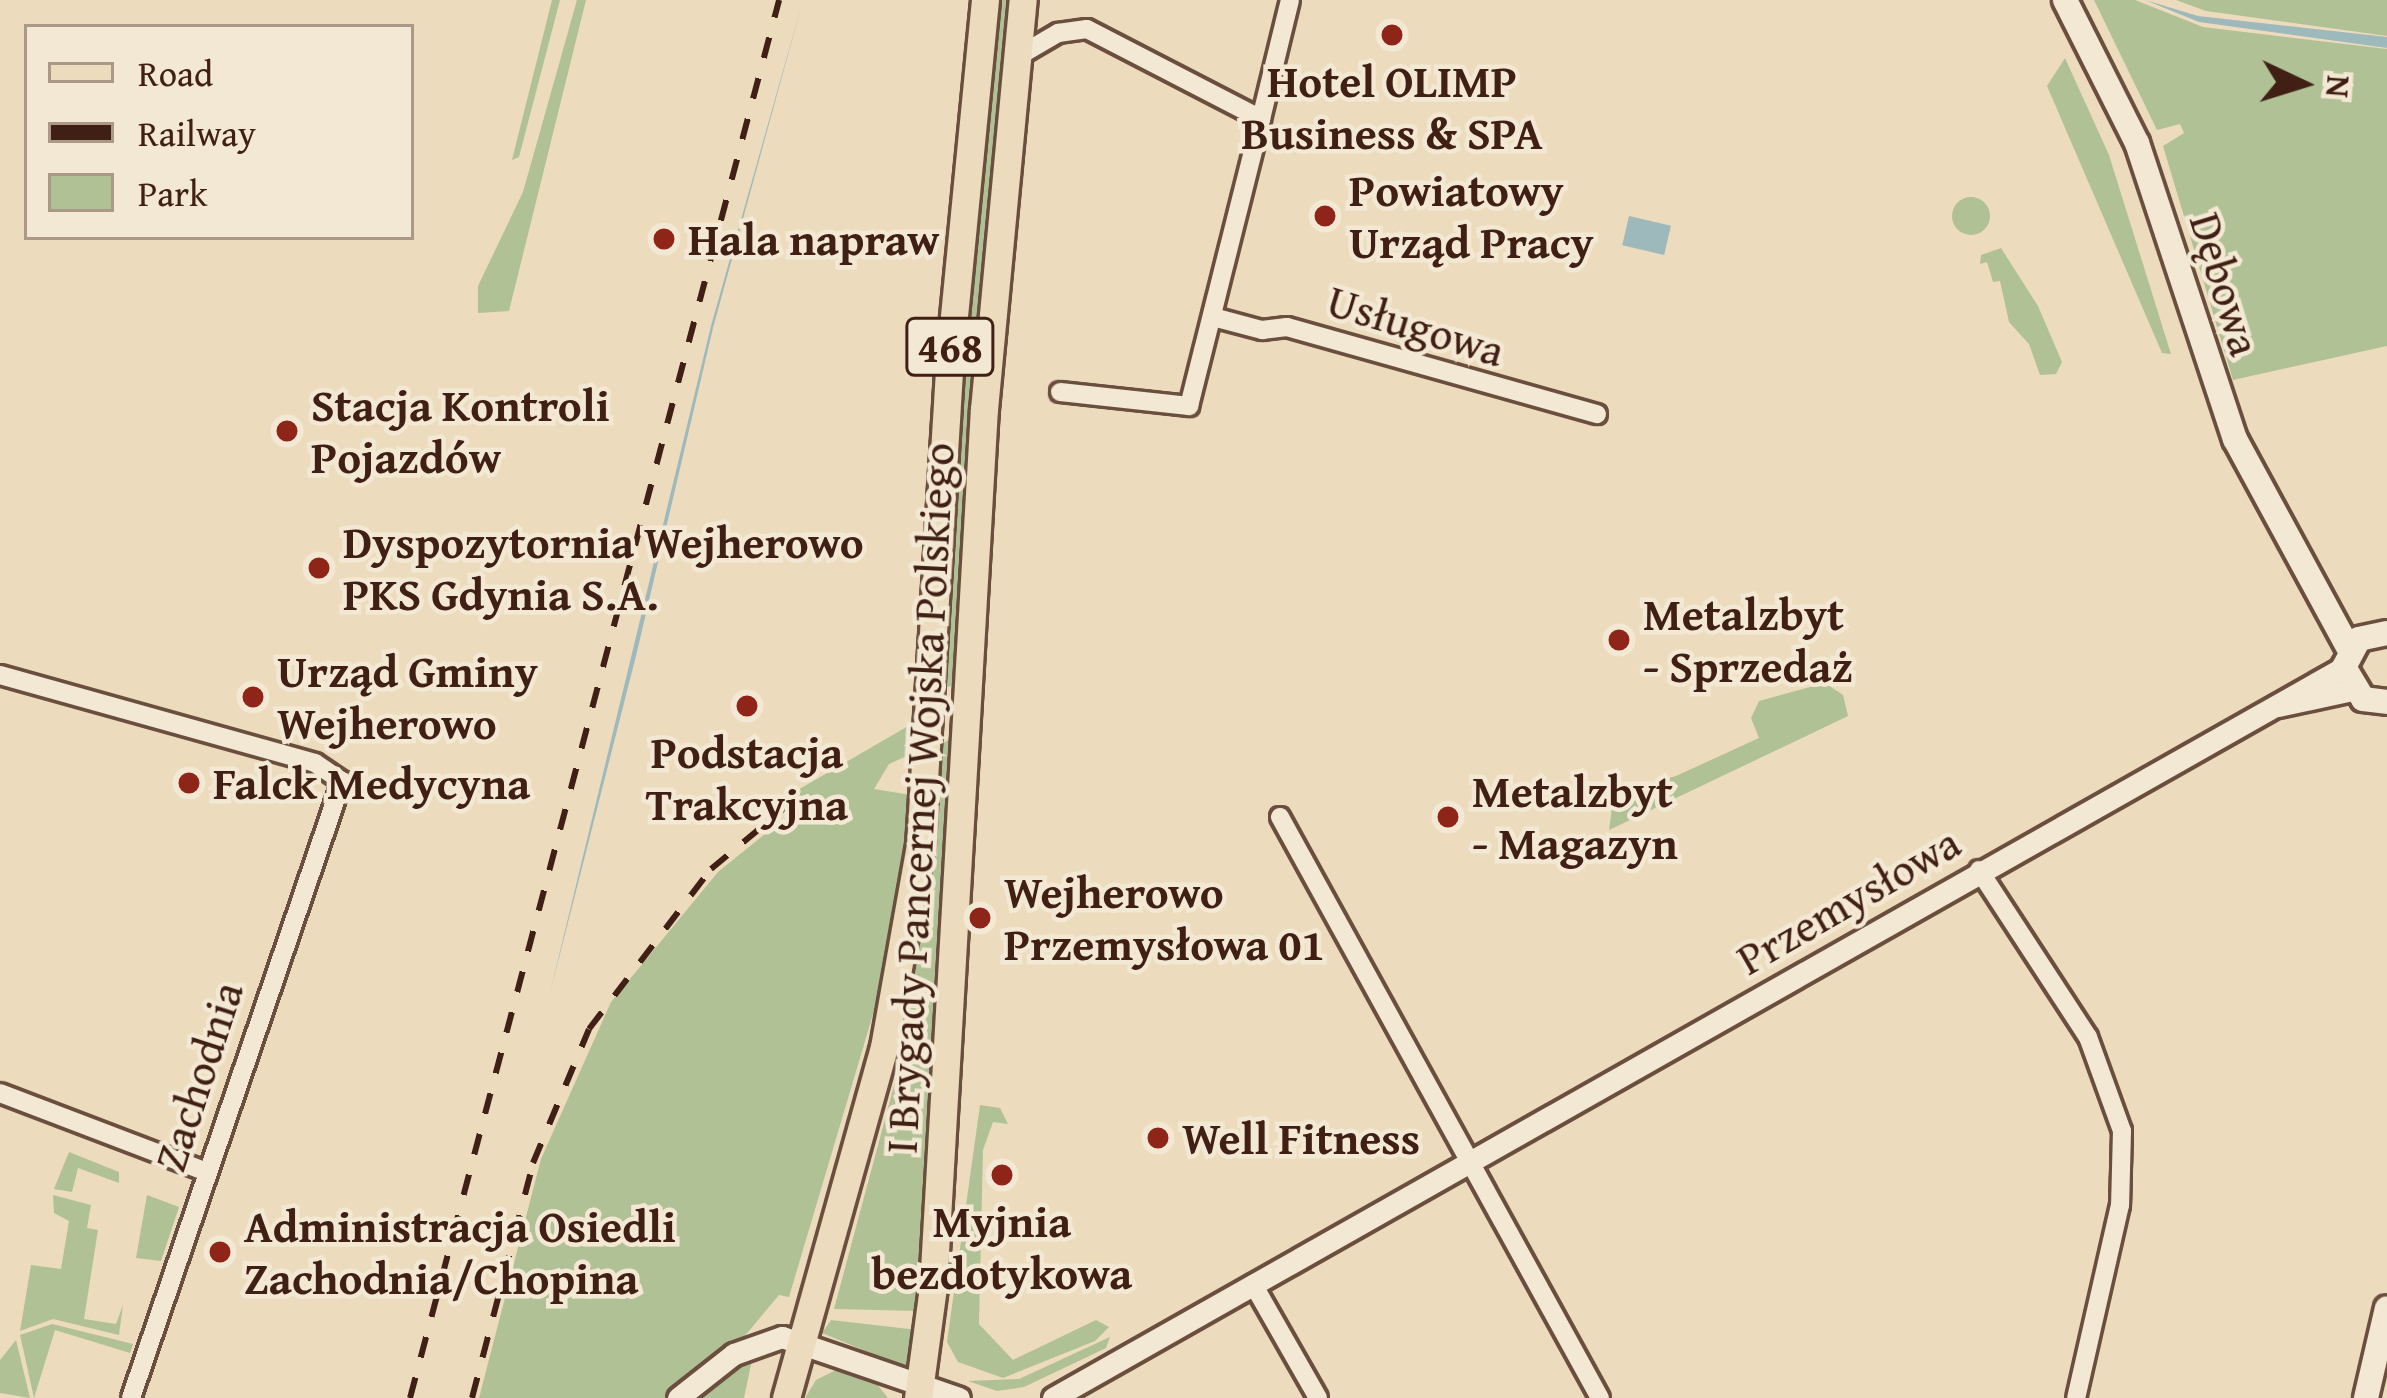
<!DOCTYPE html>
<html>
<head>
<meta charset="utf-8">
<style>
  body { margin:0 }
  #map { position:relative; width:2387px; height:1398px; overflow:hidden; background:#ecdbbc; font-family:"Gentium Book Plus",serif }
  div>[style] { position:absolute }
  .green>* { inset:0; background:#b1c196 }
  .round { border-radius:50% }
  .water>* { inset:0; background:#9db9bb; transform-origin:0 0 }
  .roads { filter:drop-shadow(3px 0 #6b4f3e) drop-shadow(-3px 0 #6b4f3e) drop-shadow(0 3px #6b4f3e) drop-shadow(0 -3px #6b4f3e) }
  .minor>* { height:18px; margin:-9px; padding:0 9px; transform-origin:9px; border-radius:9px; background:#f3e8d3 }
  .tertiary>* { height:21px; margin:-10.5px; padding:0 10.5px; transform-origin:10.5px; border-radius:10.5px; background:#f3e8d3 }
  .secondary>* { height:24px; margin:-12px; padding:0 12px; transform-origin:12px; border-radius:12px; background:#f3e8d3 }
  .primary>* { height:27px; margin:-13.5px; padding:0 13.5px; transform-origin:13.5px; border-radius:13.5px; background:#ecdbbc }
  .rail>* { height:6px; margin-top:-3px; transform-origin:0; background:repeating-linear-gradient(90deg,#402014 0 21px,transparent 0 42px) }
  .dots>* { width:33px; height:33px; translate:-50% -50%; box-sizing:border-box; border:6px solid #f3e8d3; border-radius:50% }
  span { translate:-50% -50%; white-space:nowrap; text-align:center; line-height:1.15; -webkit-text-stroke:9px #f3e8d3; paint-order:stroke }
  .shield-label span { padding:3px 9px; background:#f3e8d3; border:3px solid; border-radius:9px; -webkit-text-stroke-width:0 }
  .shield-label { font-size:42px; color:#402014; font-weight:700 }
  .poi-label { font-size:45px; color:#402014; font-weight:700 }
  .left { translate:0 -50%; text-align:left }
  .street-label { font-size:45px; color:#402014 }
  .legend { position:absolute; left:24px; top:24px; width:390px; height:216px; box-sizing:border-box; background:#f3e8d3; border:3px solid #ab9887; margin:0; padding:15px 21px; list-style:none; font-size:36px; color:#402014 }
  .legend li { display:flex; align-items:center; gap:24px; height:60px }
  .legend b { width:60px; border:3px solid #ab9887 }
  .north { position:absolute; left:2243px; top:24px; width:120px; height:120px; -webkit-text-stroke:9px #f3e8d3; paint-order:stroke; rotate:94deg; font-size:33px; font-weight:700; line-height:48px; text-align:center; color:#402014 }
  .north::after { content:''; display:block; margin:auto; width:42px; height:54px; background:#402014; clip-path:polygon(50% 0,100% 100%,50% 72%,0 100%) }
</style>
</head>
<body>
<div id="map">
  <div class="green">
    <div style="clip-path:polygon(552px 0,560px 0,519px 157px,512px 160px)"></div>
    <div style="clip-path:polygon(577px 0,586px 0,509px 311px,478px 313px,478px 286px,523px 192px)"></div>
    <div style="clip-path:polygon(997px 0,1013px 0,953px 685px,942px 689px,956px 431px)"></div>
    <div style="clip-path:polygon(2094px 0,2135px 0,2203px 27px,2387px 49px,2387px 346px,2233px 380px,2163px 146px,2184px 133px,2180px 124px,2157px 130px)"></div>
    <div style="clip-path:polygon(2176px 0,2387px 0,2387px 36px,2206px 11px)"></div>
    <div style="clip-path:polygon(2065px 58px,2109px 155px,2171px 354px,2162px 353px,2047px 86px)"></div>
    <div class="round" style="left:1952px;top:197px;width:38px;height:38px"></div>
    <div style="clip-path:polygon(2001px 248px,2038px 306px,2062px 362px,2056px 374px,2040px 375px,2029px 344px,2009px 322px,2000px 281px,1993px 282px,1987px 262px,1980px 264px,1981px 255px)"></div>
    <div style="clip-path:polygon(1825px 683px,1843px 695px,1848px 716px,1609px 830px,1614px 793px,1676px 776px,1759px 738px,1751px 718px,1759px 701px)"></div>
    <div style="clip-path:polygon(910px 725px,909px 755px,889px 764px,874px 789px,911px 795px,887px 967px,789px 1297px,779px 1295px,743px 1338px,665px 1398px,479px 1398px,541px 1159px,611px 1002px,718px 872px,803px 803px,796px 791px)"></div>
    <div style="clip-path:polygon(949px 740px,920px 1311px,834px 1309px,906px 1041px,939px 745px)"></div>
    <div style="clip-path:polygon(980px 1105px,1000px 1108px,1008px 1124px,993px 1122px,983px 1150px,979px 1324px,1013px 1360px,1096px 1320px,1109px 1327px,1095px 1341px,1003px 1378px,958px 1362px,947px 1342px)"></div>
    <div style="clip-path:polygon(69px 1152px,119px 1172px,119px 1183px,78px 1168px,72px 1192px,54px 1189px)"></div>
    <div style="clip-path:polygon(53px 1195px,91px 1205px,87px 1228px,98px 1230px,84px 1319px,116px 1324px,123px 1305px,119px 1335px,53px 1319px,20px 1331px,31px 1265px,61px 1269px,69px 1221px,54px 1213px)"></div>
    <div style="clip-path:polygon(147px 1195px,179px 1207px,161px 1261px,136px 1258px)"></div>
    <div style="clip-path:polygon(831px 1320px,918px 1330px,912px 1370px,822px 1333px)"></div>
    <div style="clip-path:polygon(52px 1324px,133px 1344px,130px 1353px,55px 1330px,34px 1398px,20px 1335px)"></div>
    <div style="clip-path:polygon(1110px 1337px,1106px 1348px,1024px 1387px,997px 1391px,968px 1381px,1019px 1379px)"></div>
    <div style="clip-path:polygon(16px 1340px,30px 1398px,0 1393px,0 1360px)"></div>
    <div style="clip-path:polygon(753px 1355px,744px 1398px,693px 1398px,728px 1369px)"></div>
    <div style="clip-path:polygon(840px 1368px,868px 1373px,888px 1398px,805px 1398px,816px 1380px)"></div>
  </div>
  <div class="water">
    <div style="clip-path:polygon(803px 0,713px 328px,636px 656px,550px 993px,711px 326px)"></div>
    <div style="clip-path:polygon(2145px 0,2198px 16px,2387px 37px,2387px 48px,2199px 22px)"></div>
    <div style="left:1629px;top:216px;width:43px;height:30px;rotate:13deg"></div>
  </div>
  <div class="roads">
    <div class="minor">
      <div style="left:1017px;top:57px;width:48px;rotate:-30.3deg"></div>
      <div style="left:1058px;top:33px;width:29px;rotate:-8deg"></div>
      <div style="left:1087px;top:29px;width:196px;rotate:27.3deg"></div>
      <div style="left:1261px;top:119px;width:122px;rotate:-76.3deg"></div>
      <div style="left:1213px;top:317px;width:51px;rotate:14.9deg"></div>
      <div style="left:1262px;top:330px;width:25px;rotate:-7deg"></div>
      <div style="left:1287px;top:327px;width:322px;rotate:15.7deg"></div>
      <div style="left:1060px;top:392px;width:130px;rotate:6.2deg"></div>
      <div style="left:1189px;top:406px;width:296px;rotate:-75.9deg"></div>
      <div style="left:0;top:675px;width:327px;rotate:15.6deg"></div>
      <div style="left:315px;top:763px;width:32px;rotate:34deg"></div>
      <div style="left:342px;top:781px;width:652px;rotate:108.88deg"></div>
      <div style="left:1280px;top:817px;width:663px;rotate:61.16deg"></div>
      <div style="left:1979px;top:870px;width:199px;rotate:56.9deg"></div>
      <div style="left:2088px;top:1037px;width:100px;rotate:70.1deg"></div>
      <div style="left:2122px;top:1131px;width:74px;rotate:91.5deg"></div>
      <div style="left:2120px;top:1205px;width:198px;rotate:102.8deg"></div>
      <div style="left:0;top:1093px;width:222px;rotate:20.9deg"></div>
      <div style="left:1253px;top:1284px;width:131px;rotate:60.3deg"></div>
    </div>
    <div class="tertiary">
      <div style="left:2278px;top:706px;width:76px;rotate:-12.2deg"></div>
      <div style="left:678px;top:1398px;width:71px;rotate:-38.2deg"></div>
      <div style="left:734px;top:1354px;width:51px;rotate:-19.5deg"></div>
      <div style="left:782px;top:1337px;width:187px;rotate:19deg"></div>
      <div style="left:1053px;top:1398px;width:1484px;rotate:-29.52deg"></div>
    </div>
    <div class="secondary">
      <div style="left:2065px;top:0;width:160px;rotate:63.3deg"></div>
      <div style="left:2137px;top:143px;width:312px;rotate:71.7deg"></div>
      <div style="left:2235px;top:439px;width:239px;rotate:61.5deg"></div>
      <div style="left:2387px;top:633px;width:29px;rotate:168deg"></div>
      <div style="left:2359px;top:639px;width:32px;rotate:118deg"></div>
      <div style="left:2344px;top:667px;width:37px;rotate:59deg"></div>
      <div style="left:2363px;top:699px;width:24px;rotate:7deg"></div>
      <div style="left:2366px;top:1398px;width:92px;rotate:-76.9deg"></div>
    </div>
    <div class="primary">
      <div style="left:786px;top:1398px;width:364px;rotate:-74.4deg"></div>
      <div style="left:884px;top:1047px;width:205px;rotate:-79.9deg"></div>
      <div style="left:920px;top:845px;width:479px;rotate:-86.5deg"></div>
      <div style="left:949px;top:367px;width:369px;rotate:-84.4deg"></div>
      <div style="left:918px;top:1398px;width:112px;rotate:-82.3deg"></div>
      <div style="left:933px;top:1287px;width:879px;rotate:-86.68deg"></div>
      <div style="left:984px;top:409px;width:411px;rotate:-84.6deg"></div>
    </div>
  </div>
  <div class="rail">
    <div style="left:410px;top:1398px;width:1446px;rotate:-75.21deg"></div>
    <div style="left:472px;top:1398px;width:243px;rotate:-75.4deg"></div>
    <div style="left:533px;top:1163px;width:145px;rotate:-67.3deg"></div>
    <div style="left:589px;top:1029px;width:201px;rotate:-52.7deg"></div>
    <div style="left:711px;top:869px;width:107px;rotate:-39.7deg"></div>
  </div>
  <div class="dots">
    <div style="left:1392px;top:35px;background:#8f2418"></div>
    <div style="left:1325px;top:216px;background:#8f2418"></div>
    <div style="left:664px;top:239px;background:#8f2418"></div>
    <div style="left:287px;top:431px;background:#8f2418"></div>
    <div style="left:319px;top:568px;background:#8f2418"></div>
    <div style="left:1619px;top:640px;background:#8f2418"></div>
    <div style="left:253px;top:697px;background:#8f2418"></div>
    <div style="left:747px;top:706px;background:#8f2418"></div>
    <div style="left:189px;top:783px;background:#8f2418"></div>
    <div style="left:1448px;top:817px;background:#8f2418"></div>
    <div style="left:980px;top:918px;background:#8f2418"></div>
    <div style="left:1158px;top:1138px;background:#8f2418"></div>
    <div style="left:1002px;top:1175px;background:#8f2418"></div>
    <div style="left:220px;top:1252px;background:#8f2418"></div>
  </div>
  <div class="shield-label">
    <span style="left:950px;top:347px">468</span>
  </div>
  <div class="poi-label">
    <span style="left:1392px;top:107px">Hotel OLIMP<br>Business &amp; SPA</span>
    <span class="left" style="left:1349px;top:216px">Powiatowy<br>Urząd Pracy</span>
    <span class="left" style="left:688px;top:239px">Hala napraw</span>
    <span class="left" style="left:311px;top:431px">Stacja Kontroli<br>Pojazdów</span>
    <span class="left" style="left:343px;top:568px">Dyspozytornia Wejherowo<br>PKS Gdynia S.A.</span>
    <span class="left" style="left:1643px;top:640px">Metalzbyt<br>- Sprzedaż</span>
    <span class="left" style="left:277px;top:697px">Urząd Gminy<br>Wejherowo</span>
    <span style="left:747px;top:778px">Podstacja<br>Trakcyjna</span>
    <span class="left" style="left:213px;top:783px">Falck Medycyna</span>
    <span class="left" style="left:1472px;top:817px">Metalzbyt<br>- Magazyn</span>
    <span class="left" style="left:1004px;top:918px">Wejherowo<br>Przemysłowa 01</span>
    <span class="left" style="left:1182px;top:1138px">Well Fitness</span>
    <span style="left:1002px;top:1247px">Myjnia<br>bezdotykowa</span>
    <span class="left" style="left:244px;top:1252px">Administracja Osiedli<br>Zachodnia/Chopina</span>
  </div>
  <div class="street-label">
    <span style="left:2226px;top:284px;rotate:73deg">Dębowa</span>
    <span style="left:1416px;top:325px;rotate:17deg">Usługowa</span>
    <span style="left:919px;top:798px;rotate:-87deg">I Brygady Pancernej Wojska Polskiego</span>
    <span style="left:1848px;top:900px;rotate:-30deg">Przemysłowa</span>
    <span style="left:198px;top:1076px;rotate:-72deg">Zachodnia</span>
  </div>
  <ul class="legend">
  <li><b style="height:15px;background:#ecdbbc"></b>Road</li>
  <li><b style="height:15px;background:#402014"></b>Railway</li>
  <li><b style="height:33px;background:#b1c196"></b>Park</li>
  </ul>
  <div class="north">N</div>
</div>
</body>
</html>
